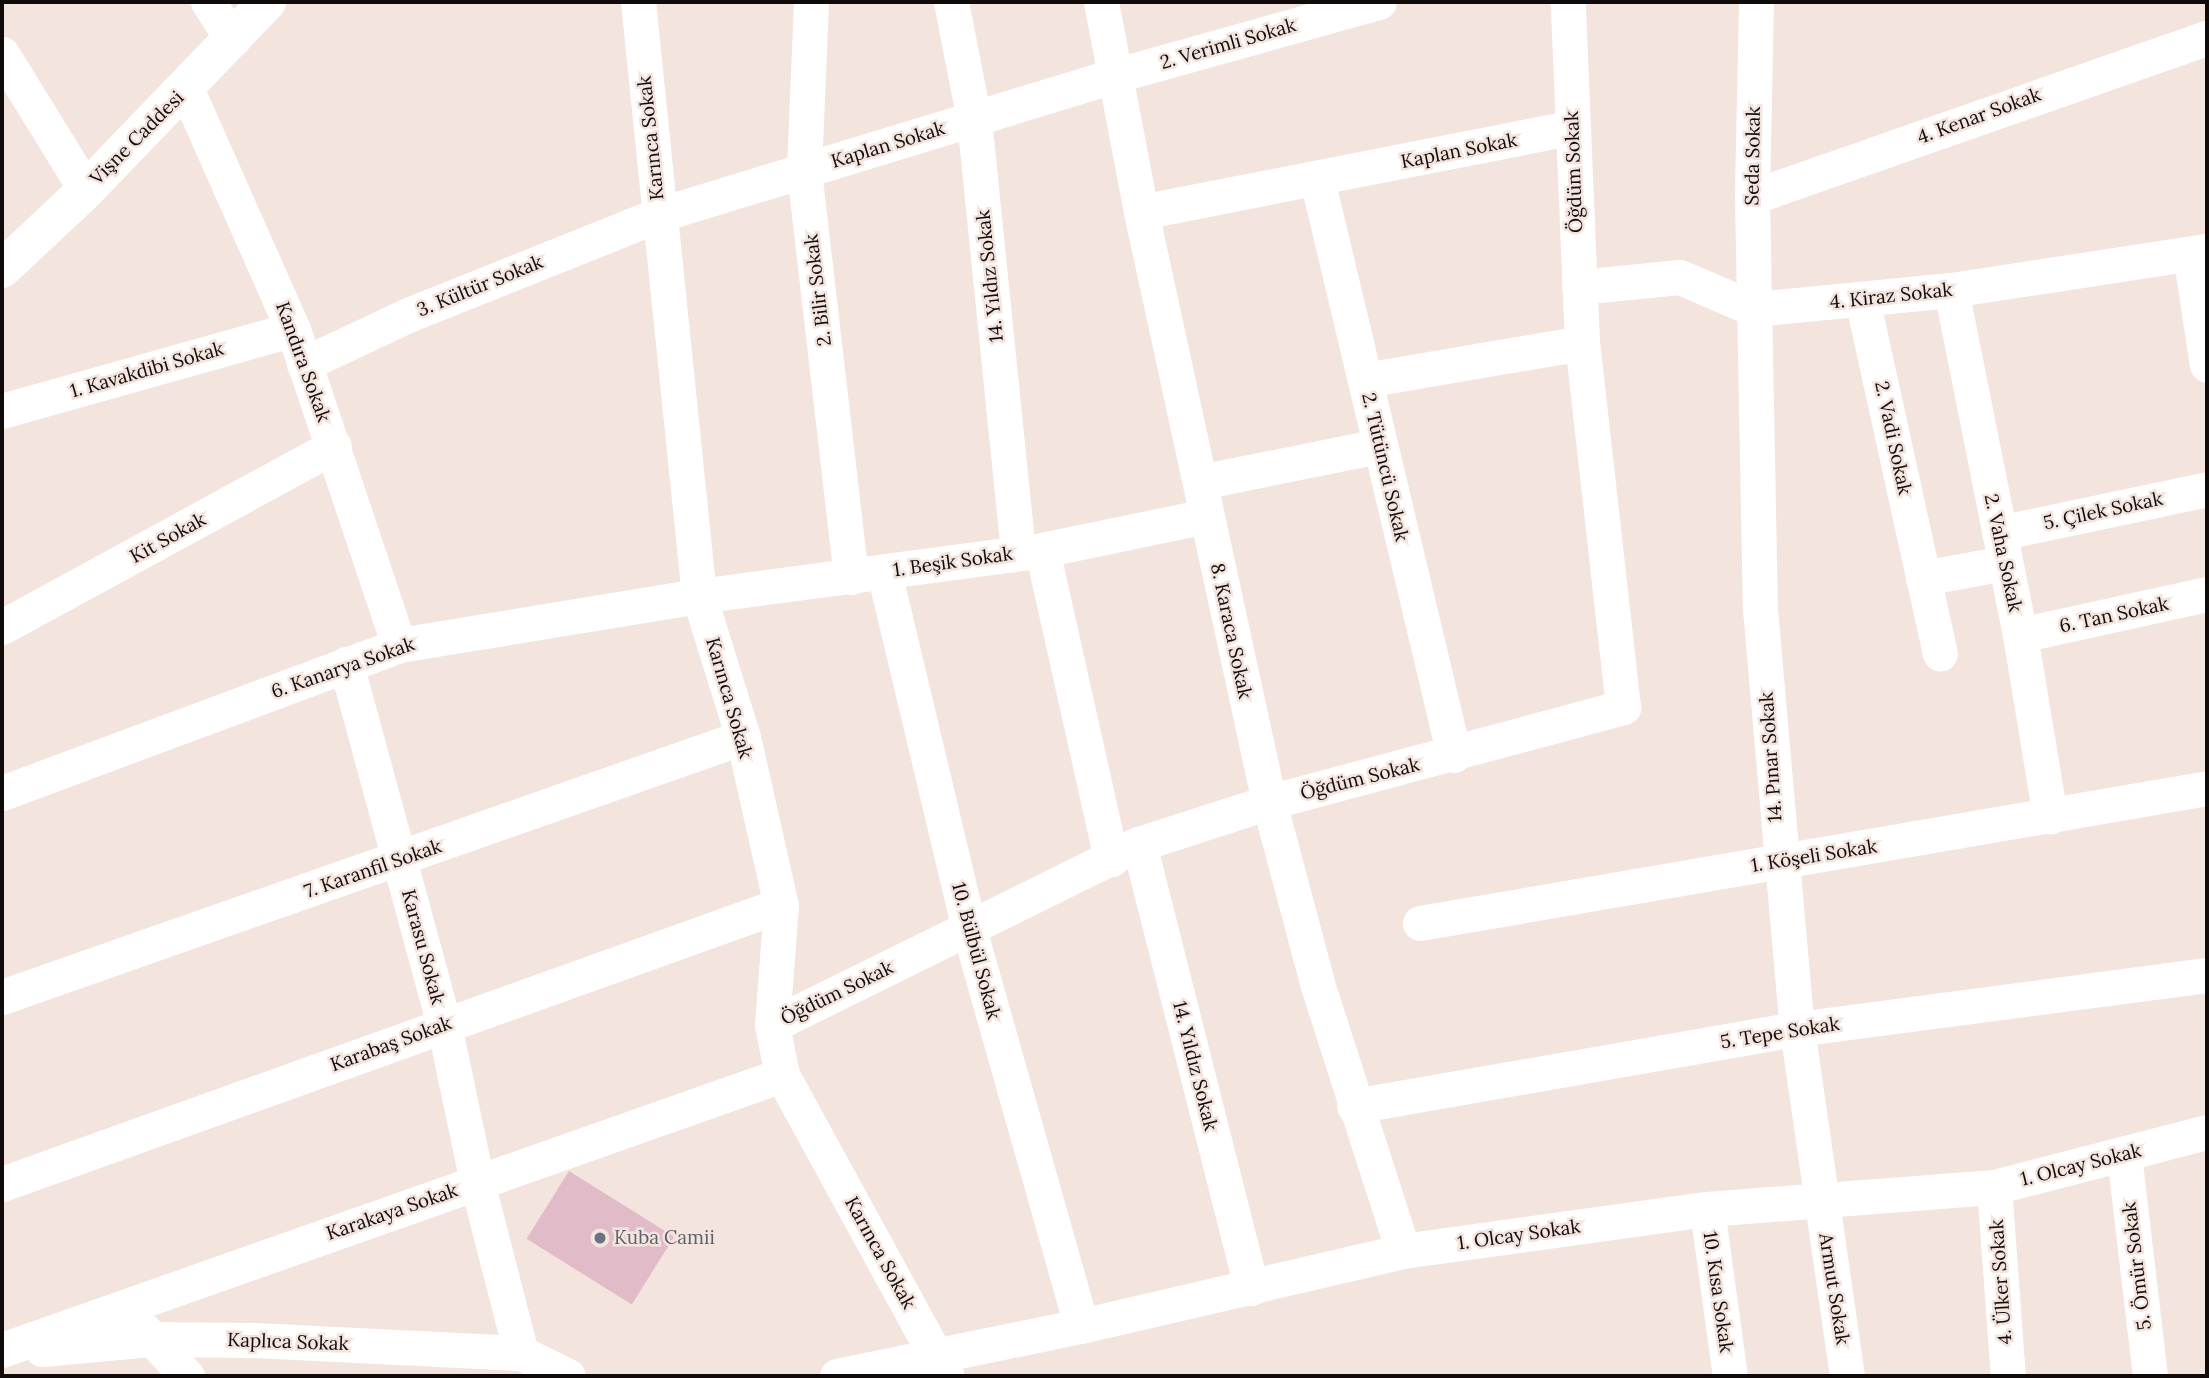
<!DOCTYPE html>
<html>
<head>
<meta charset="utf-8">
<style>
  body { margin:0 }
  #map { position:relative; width:2209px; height:1378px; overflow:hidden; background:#f3e4de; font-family:Lora,serif }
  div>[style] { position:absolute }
  .building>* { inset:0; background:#e2bbc9; transform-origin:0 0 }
  .minor>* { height:35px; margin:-17.5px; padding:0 17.5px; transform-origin:17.5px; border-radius:17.5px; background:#fff }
  .secondary>* { height:38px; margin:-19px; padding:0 19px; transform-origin:19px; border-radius:19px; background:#fff }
  .dots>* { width:19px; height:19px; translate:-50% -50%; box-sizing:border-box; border:4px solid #f3e4de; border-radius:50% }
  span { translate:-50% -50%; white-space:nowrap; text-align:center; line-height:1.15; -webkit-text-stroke:5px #f3e4de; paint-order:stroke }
  .street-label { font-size:19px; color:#100b0a }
  .worship-label { font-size:19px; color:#5b616d }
  .left { translate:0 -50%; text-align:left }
  .frame { position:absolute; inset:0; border:4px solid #100b0a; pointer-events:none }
</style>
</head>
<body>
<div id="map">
  <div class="building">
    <div style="left:569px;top:1171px;width:124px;height:80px;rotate:32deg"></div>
  </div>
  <div class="minor">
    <div style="left:208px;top:2px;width:45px;rotate:56.7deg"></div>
    <div style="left:638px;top:2px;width:597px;rotate:84.14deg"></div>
    <div style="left:699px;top:596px;width:148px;rotate:72.7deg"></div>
    <div style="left:743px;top:737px;width:172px;rotate:77.3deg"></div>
    <div style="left:781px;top:905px;width:120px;rotate:94.3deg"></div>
    <div style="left:772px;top:1025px;width:51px;rotate:78.7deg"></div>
    <div style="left:782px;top:1075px;width:343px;rotate:61.3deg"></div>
    <div style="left:811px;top:2px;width:169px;rotate:92.4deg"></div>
    <div style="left:804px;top:171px;width:409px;rotate:83.4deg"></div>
    <div style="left:951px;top:2px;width:119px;rotate:78.9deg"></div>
    <div style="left:974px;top:119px;width:435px;rotate:84.2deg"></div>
    <div style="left:1101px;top:2px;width:214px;rotate:79.2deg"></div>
    <div style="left:1141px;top:212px;width:604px;rotate:77.76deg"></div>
    <div style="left:1269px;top:802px;width:187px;rotate:75.1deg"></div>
    <div style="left:1317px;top:983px;width:281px;rotate:72.2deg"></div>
    <div style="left:1756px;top:2px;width:195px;rotate:91.2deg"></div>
    <div style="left:1752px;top:197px;width:412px;rotate:88.9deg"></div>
    <div style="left:1760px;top:609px;width:422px;rotate:85deg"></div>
    <div style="left:1797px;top:1029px;width:351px;rotate:81.8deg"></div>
    <div style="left:2px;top:54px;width:160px;rotate:58.3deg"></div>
    <div style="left:186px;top:88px;width:264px;rotate:66.1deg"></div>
    <div style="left:293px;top:329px;width:333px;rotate:71.5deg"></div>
    <div style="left:1317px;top:179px;width:592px;rotate:76.62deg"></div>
    <div style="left:1752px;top:197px;width:482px;rotate:-19.3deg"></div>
    <div style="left:1141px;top:212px;width:438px;rotate:-11.1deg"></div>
    <div style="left:2190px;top:254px;width:112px;rotate:81.3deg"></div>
    <div style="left:1579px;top:287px;width:101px;rotate:-5.7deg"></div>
    <div style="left:1680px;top:277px;width:81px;rotate:23.4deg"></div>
    <div style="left:1754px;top:309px;width:198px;rotate:-5.5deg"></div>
    <div style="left:1951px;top:290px;width:259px;rotate:-8.7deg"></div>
    <div style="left:1951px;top:290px;width:352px;rotate:78.7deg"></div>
    <div style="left:2020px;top:635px;width:184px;rotate:80.6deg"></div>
    <div style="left:1862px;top:299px;width:363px;rotate:77.6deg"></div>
    <div style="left:304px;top:364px;width:115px;rotate:-25.2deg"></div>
    <div style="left:408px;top:315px;width:269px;rotate:-21.8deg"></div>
    <div style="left:658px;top:215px;width:480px;rotate:-17deg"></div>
    <div style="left:1117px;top:75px;width:272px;rotate:-15.6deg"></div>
    <div style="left:1365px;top:380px;width:220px;rotate:-9.7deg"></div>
    <div style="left:2px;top:411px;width:302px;rotate:-15.7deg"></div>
    <div style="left:1200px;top:482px;width:183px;rotate:-11.4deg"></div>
    <div style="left:1999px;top:533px;width:213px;rotate:-11.9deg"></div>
    <div style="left:1042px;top:550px;width:317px;rotate:77.4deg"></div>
    <div style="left:884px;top:572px;width:367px;rotate:76.6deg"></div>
    <div style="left:969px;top:929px;width:412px;rotate:74.2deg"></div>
    <div style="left:1923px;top:578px;width:83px;rotate:-10.4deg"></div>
    <div style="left:2px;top:627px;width:378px;rotate:-28.6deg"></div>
    <div style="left:2020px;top:635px;width:191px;rotate:-12.4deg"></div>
    <div style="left:346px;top:664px;width:374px;rotate:74.8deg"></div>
    <div style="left:444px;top:1025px;width:160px;rotate:78.1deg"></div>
    <div style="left:477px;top:1182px;width:177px;rotate:75.6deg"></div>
    <div style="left:2px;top:793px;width:424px;rotate:-20.4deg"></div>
    <div style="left:399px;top:645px;width:304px;rotate:-9.3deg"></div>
    <div style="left:699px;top:596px;width:346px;rotate:-7.6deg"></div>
    <div style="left:1042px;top:550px;width:167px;rotate:-11.7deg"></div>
    <div style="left:1139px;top:844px;width:458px;rotate:75.8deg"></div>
    <div style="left:1420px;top:923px;width:798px;rotate:-9.73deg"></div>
    <div style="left:2px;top:997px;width:785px;rotate:-19.33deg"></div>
    <div style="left:772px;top:1025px;width:409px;rotate:-26.3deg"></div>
    <div style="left:1139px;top:844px;width:137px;rotate:-17.9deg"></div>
    <div style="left:1269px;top:802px;width:367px;rotate:-15deg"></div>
    <div style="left:1623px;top:707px;width:366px;rotate:-96.4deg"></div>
    <div style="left:1582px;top:343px;width:341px;rotate:-92.4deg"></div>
    <div style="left:1354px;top:1106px;width:450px;rotate:-9.9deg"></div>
    <div style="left:1797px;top:1029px;width:414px;rotate:-7.5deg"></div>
    <div style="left:2124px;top:1155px;width:223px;rotate:83.3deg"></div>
    <div style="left:2px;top:1184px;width:827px;rotate:-19.71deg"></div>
    <div style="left:1994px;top:1187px;width:190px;rotate:85.8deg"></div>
    <div style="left:1707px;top:1209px;width:169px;rotate:82.2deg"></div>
    <div style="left:142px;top:1328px;width:66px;rotate:46.8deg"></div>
    <div style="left:42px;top:1349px;width:109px;rotate:-5.2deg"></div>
    <div style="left:151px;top:1339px;width:103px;rotate:0.6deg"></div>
    <div style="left:254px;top:1340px;width:267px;rotate:2.8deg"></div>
    <div style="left:521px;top:1353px;width:52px;rotate:26.1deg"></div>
    <div style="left:2px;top:1350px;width:827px;rotate:-19.42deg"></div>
    <div style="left:837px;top:1376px;width:249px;rotate:-11.6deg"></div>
    <div style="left:1081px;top:1326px;width:331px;rotate:-13.1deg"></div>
    <div style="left:1403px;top:1251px;width:307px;rotate:-7.9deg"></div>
    <div style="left:1707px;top:1209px;width:288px;rotate:-4.4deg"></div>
    <div style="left:1994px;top:1187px;width:220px;rotate:-14.5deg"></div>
  </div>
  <div class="secondary">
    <div style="left:2px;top:269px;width:115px;rotate:-43.2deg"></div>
    <div style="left:86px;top:190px;width:261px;rotate:-46.1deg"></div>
  </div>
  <div class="dots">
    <div style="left:600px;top:1238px;background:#6b7280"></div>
  </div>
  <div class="street-label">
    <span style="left:1228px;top:44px;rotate:-16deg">2. Verimli Sokak</span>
    <span style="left:1979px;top:116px;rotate:-20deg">4. Kenar Sokak</span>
    <span style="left:137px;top:138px;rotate:-45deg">Vişne Caddesi</span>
    <span style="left:651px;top:138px;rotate:-96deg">Karınca Sokak</span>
    <span style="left:888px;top:145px;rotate:-17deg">Kaplan Sokak</span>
    <span style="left:1459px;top:151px;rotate:-11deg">Kaplan Sokak</span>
    <span style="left:1753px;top:156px;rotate:-89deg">Seda Sokak</span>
    <span style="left:1574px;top:172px;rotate:-92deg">Öğdüm Sokak</span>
    <span style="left:990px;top:276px;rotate:-96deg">14. Yıldız Sokak</span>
    <span style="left:480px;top:286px;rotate:-22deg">3. Kültür Sokak</span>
    <span style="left:818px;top:290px;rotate:-97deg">2. Bilir Sokak</span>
    <span style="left:1891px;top:296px;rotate:-6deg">4. Kiraz Sokak</span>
    <span style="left:303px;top:362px;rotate:70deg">Kandıra Sokak</span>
    <span style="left:147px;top:370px;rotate:-16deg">1. Kavakdibi Sokak</span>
    <span style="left:1893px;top:438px;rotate:78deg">2. Vadi Sokak</span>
    <span style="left:1385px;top:467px;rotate:77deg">2. Tütüncü Sokak</span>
    <span style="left:2103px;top:511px;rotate:-12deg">5. Çilek Sokak</span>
    <span style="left:168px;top:538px;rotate:-29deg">Kit Sokak</span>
    <span style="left:2003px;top:553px;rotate:78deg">2. Vaha Sokak</span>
    <span style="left:953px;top:562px;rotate:-8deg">1. Beşik Sokak</span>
    <span style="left:2114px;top:615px;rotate:-12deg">6. Tan Sokak</span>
    <span style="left:1231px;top:631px;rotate:78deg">8. Karaca Sokak</span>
    <span style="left:343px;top:668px;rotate:-19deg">6. Kanarya Sokak</span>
    <span style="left:729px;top:698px;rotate:74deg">Karınca Sokak</span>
    <span style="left:1771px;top:757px;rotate:-94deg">14. Pınar Sokak</span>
    <span style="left:1360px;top:779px;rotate:-14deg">Öğdüm Sokak</span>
    <span style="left:1814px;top:856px;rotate:-9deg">1. Köşeli Sokak</span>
    <span style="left:373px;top:869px;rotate:-19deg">7. Karanfil Sokak</span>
    <span style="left:423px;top:947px;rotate:75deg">Karasu Sokak</span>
    <span style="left:976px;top:951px;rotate:75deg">10. Bülbül Sokak</span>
    <span style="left:837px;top:993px;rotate:-26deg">Öğdüm Sokak</span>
    <span style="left:1780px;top:1033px;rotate:-9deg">5. Tepe Sokak</span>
    <span style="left:391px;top:1044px;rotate:-20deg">Karabaş Sokak</span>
    <span style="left:1195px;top:1066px;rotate:76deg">14. Yıldız Sokak</span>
    <span style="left:2081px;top:1165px;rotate:-14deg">1. Olcay Sokak</span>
    <span style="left:392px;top:1212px;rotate:-19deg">Karakaya Sokak</span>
    <span style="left:1519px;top:1235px;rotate:-8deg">1. Olcay Sokak</span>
    <span style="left:880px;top:1253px;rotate:61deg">Karınca Sokak</span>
    <span style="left:2137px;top:1266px;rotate:-97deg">5. Ömür Sokak</span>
    <span style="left:2001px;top:1282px;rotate:-94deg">4. Ülker Sokak</span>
    <span style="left:1834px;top:1289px;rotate:81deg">Armut Sokak</span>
    <span style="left:1718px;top:1292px;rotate:82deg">10. Kısa Sokak</span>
    <span style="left:288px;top:1342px;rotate:2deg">Kaplıca Sokak</span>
  </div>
  <div class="worship-label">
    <span class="left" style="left:614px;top:1238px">Kuba Camii</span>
  </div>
  <div class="frame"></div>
</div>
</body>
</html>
